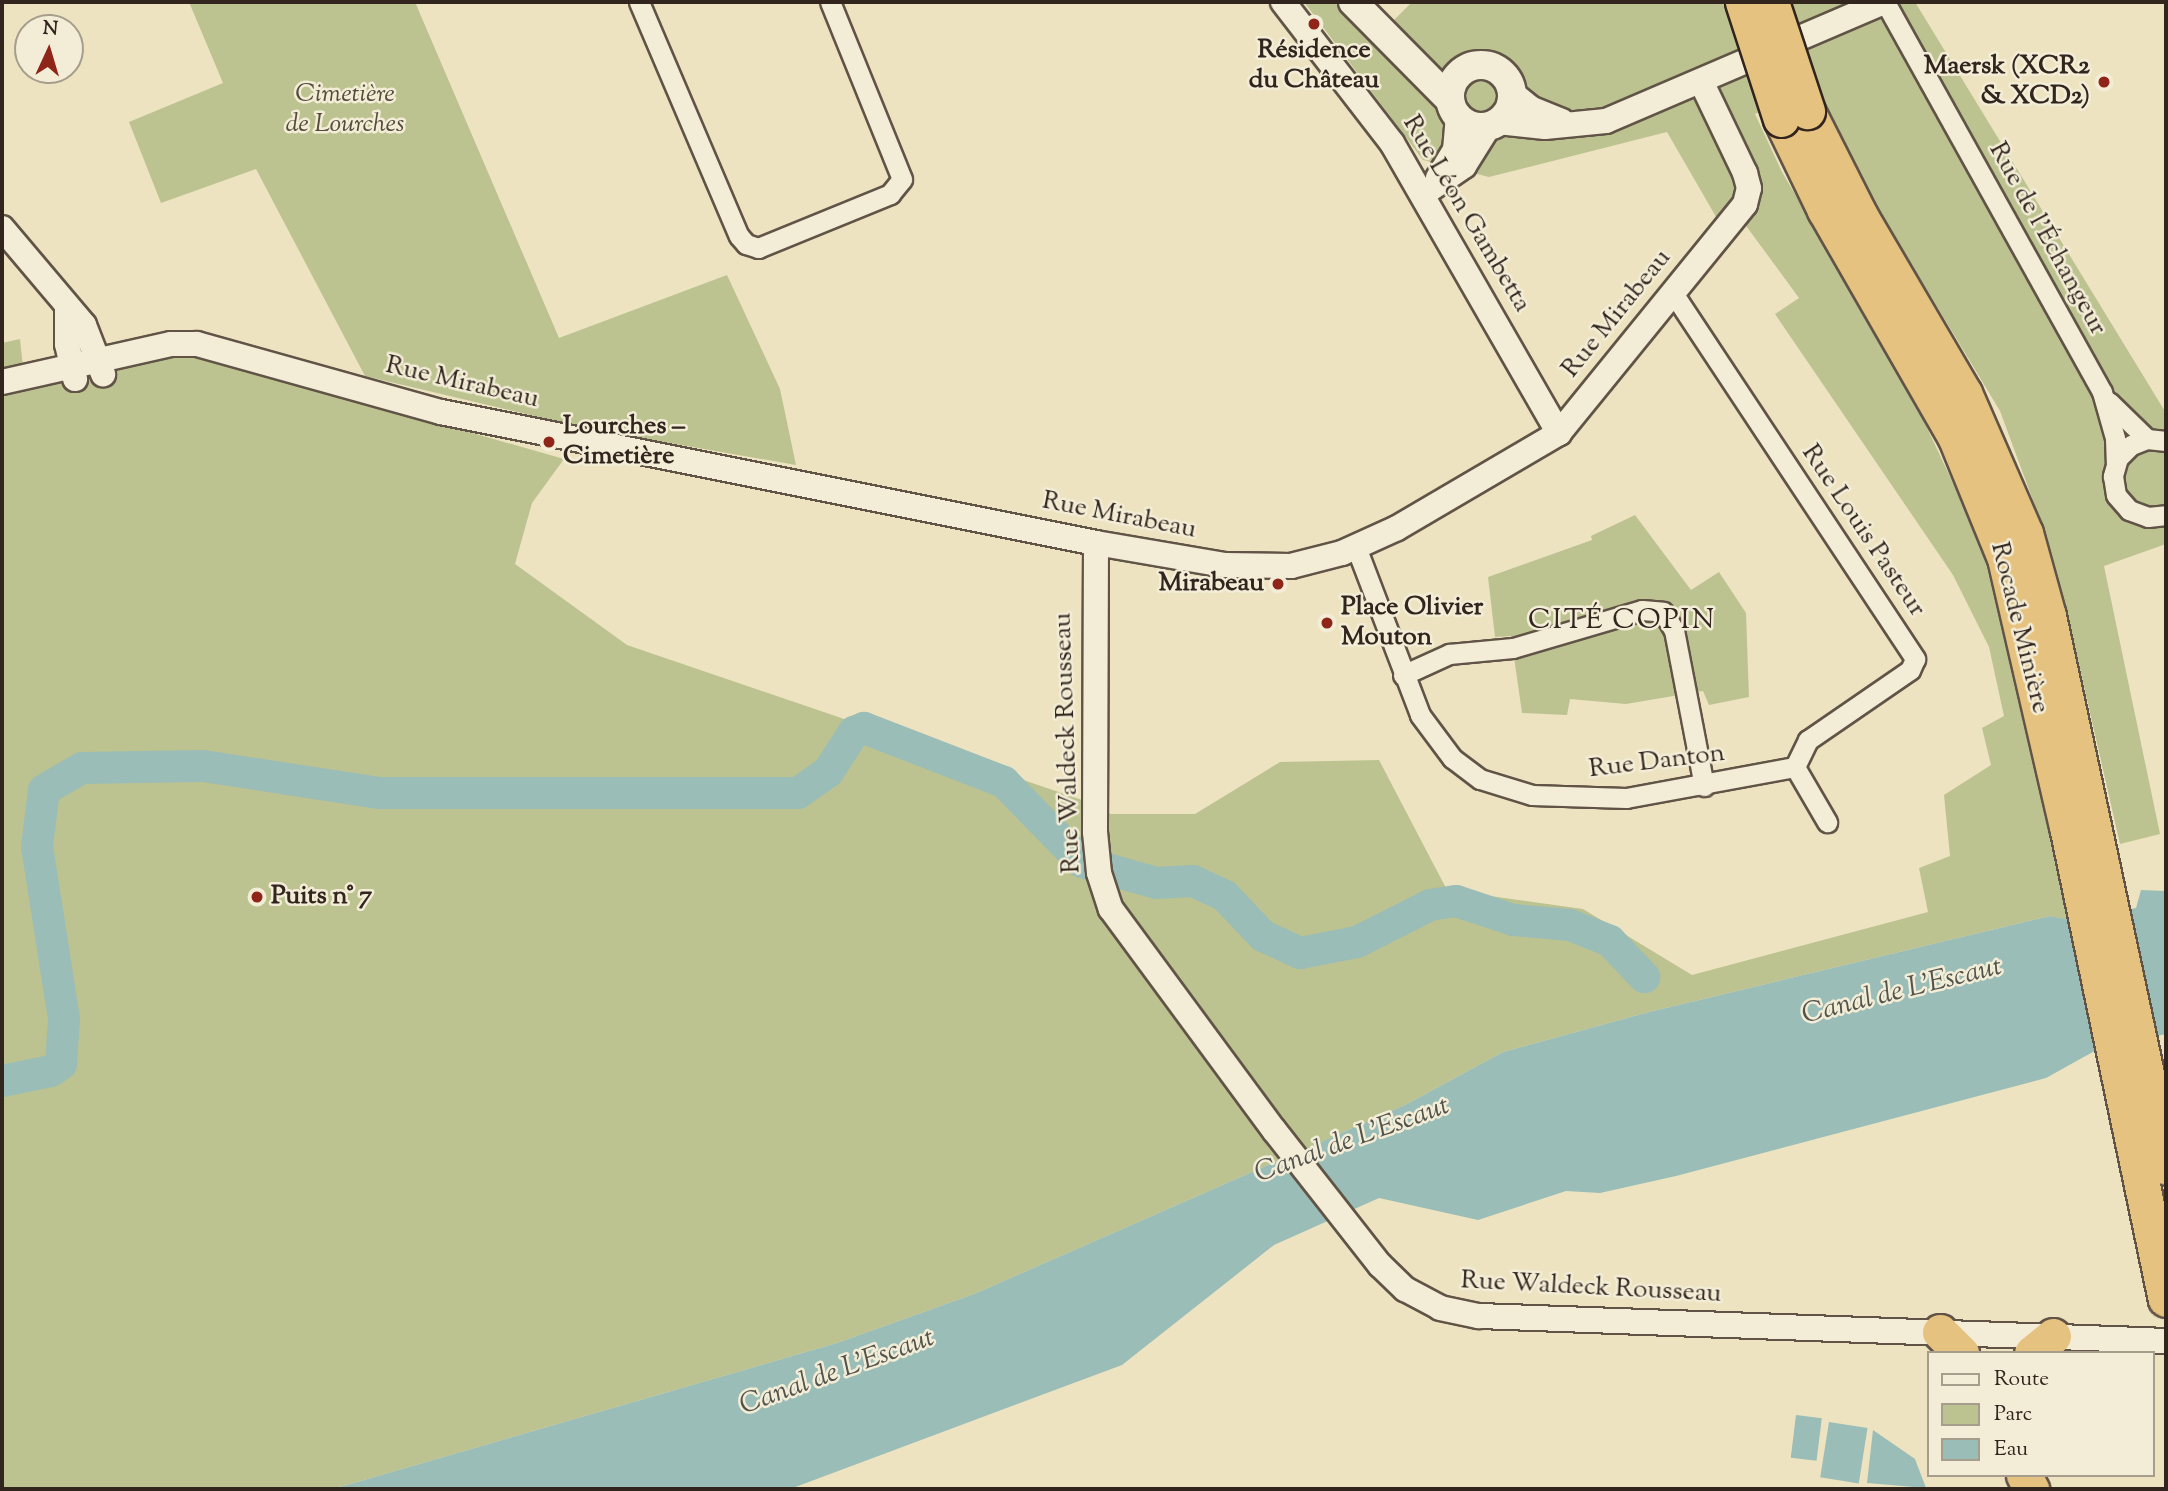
<!DOCTYPE html>
<html>
<head>
<meta charset="utf-8">
<style>
  body { margin:0 }
  #map { position:relative; width:2168px; height:1491px; overflow:hidden; background:#ede3c1; font-family:"Sorts Mill Goudy",serif }
  div>[style] { position:absolute }
  .green>* { inset:0; background:#bcc390 }
  .water>* { inset:0; background:#9abdb7; transform-origin:0 0 }
  .river>* { height:32px; margin:-16px; padding:0 16px; transform-origin:16px; border-radius:16px; background:#9abdb7 }
  .roads { filter:drop-shadow(2px 0 #615447) drop-shadow(-2px 0 #615447) drop-shadow(0 2px #615447) drop-shadow(0 -2px #615447) }
  .minor>* { height:19px; margin:-9.5px; padding:0 9.5px; transform-origin:9.5px; border-radius:9.5px; background:#f3edd7 }
  .tertiary>* { height:24px; margin:-12px; padding:0 12px; transform-origin:12px; border-radius:12px; background:#f3edd7 }
  .secondary>* { height:28px; margin:-14px; padding:0 14px; transform-origin:14px; border-radius:14px; background:#f3edd7 }
  .secondary>.ring { margin:-14px; padding:0; box-sizing:content-box; background:none; border:28px solid #f3edd7; border-radius:50% }
  .motorway>* { height:35px; margin:-17.5px; padding:0 17.5px; transform-origin:17.5px; border-radius:17.5px; background:#e6c280 }
  .bridges { filter:drop-shadow(2px 0 #32251e) drop-shadow(-2px 0 #32251e) drop-shadow(0 2px #32251e) drop-shadow(0 -2px #32251e) }
  .motorway-bridge>* { height:35px; margin:-17.5px; padding:0 17.5px; transform-origin:17.5px; border-radius:17.5px; background:#e6c280 }
  .dots>* { width:19px; height:19px; translate:-50% -50%; box-sizing:border-box; border:4px solid #f3edd7; border-radius:50% }
  span { translate:-50% -50%; white-space:nowrap; text-align:center; line-height:1.15; -webkit-text-stroke:5px #f3edd7; paint-order:stroke }
  .poi-label { font-size:26px; color:#32251e; font-weight:700 }
  .right { translate:-100% -50%; text-align:right }
  .left { translate:0 -50%; text-align:left }
  .park-label { font-size:26px; color:#544c3a; font-style:italic }
  .street-label { font-size:26px; color:#32251e }
  .neighbourhood-label { font-size:28px; color:#32251e; letter-spacing:2px }
  .water-label { font-size:28px; color:#51534c; font-style:italic }
  .frame { position:absolute; inset:0; border:4px solid #32251e; pointer-events:none }
  .legend { position:absolute; left:1927px; top:1351px; width:228px; height:126px; box-sizing:border-box; background:#f3edd7; border:2px solid #a69d8d; margin:0; padding:9px 12px; list-style:none; font-size:21px; color:#32251e }
  .legend li { display:flex; align-items:center; gap:14px; height:35px }
  .legend b { width:35px; border:2px solid #a69d8d }
  .north { position:absolute; left:14px; top:14px; width:70px; height:70px; box-sizing:border-box; background:#f3edd7; border:2px solid #a69d8d; border-radius:50%; rotate:4deg; font-size:19px; font-weight:700; line-height:28px; text-align:center; color:#32251e }
  .north::after { content:''; display:block; margin:auto; width:24px; height:32px; background:#8f2418; clip-path:polygon(50% 0,100% 100%,50% 72%,0 100%) }
</style>
</head>
<body>
<div id="map">
  <div class="green">
    <div style="clip-path:polygon(189px 2px,415px 2px,559px 338px,727px 275px,780px 389px,796px 465px,589px 429px,365px 376px,256px 169px,161px 203px,129px 122px,223px 83px)"></div>
    <div style="clip-path:polygon(1304px 2px,1340px 2px,1375px 39px,1412px 2px,1915px 2px,2166px 413px,2166px 544px,2104px 566px,2160px 834px,2120px 844px,2075px 647px,2034px 503px,2000px 411px,1853px 167px,1817px 84px,1755px 114px,1782px 172px,1904px 379px,1977px 534px,2018px 673px,2068px 920px,2050px 916px,1649px 1012px,1503px 1052px,1405px 1105px,974px 1294px,837px 1343px,333px 1489px,2px 1489px,2px 343px,20px 339px,23px 367px,139px 346px,223px 362px,564px 459px,532px 503px,515px 564px,627px 645px,1088px 802px,1111px 814px,1195px 814px,1280px 762px,1379px 760px,1447px 890px,1583px 909px,1692px 975px,1928px 912px,1919px 868px,1950px 856px,1944px 795px,1991px 765px,1982px 728px,2004px 716px,1989px 647px,1953px 575px,1775px 314px,1799px 298px,1733px 208px,1719px 222px,1667px 132px,1489px 177px,1423px 160px)"></div>
    <div style="clip-path:polygon(1635px 515px,1691px 590px,1719px 572px,1746px 613px,1749px 697px,1709px 705px,1703px 691px,1626px 704px,1570px 699px,1567px 715px,1522px 713px,1511px 636px,1495px 637px,1488px 577px,1592px 540px,1591px 536px)"></div>
  </div>
  <div class="water">
    <div style="clip-path:polygon(2141px 890px,2166px 891px,2166px 1034px,2100px 1048px,2046px 1078px,1676px 1176px,1600px 1193px,1566px 1191px,1478px 1220px,1379px 1198px,1274px 1245px,1122px 1365px,790px 1489px,333px 1489px,837px 1343px,974px 1294px,1405px 1105px,1503px 1052px,1649px 1012px,2050px 916px,2075px 921px,2136px 908px)"></div>
    <div style="left:1796px;top:1415px;width:26px;height:43px;rotate:7deg"></div>
    <div style="left:1829px;top:1422px;width:39px;height:56px;rotate:9deg"></div>
    <div style="clip-path:polygon(1873px 1430px,1915px 1459px,1926px 1488px,1867px 1483px)"></div>
  </div>
  <div class="river">
    <div style="left:2px;top:1081px;width:50px;rotate:-11.5deg"></div>
    <div style="left:51px;top:1071px;width:12px;rotate:-35deg"></div>
    <div style="left:61px;top:1064px;width:45px;rotate:-86.2deg"></div>
    <div style="left:64px;top:1019px;width:175px;rotate:-98.9deg"></div>
    <div style="left:37px;top:846px;width:56px;rotate:-82.9deg"></div>
    <div style="left:44px;top:790px;width:44px;rotate:-30.1deg"></div>
    <div style="left:82px;top:768px;width:121px;rotate:-0.9deg"></div>
    <div style="left:203px;top:766px;width:179px;rotate:8.7deg"></div>
    <div style="left:380px;top:793px;width:418px"></div>
    <div style="left:798px;top:793px;width:37px;rotate:-35deg"></div>
    <div style="left:828px;top:772px;width:48px;rotate:-57deg"></div>
    <div style="left:854px;top:732px;width:11px;rotate:-22deg"></div>
    <div style="left:864px;top:728px;width:150px;rotate:21.1deg"></div>
    <div style="left:1004px;top:782px;width:112px;rotate:45.7deg"></div>
    <div style="left:1082px;top:862px;width:77px;rotate:15.8deg"></div>
    <div style="left:1156px;top:883px;width:37px;rotate:-3deg"></div>
    <div style="left:1193px;top:881px;width:35px;rotate:25deg"></div>
    <div style="left:1225px;top:896px;width:55px;rotate:46.5deg"></div>
    <div style="left:1263px;top:936px;width:41px;rotate:24.7deg"></div>
    <div style="left:1300px;top:953px;width:58px;rotate:-10.9deg"></div>
    <div style="left:1357px;top:942px;width:82px;rotate:-26.9deg"></div>
    <div style="left:1430px;top:905px;width:26px;rotate:-9deg"></div>
    <div style="left:1456px;top:901px;width:60px;rotate:18.4deg"></div>
    <div style="left:1513px;top:920px;width:57px;rotate:5deg"></div>
    <div style="left:1570px;top:925px;width:43px;rotate:21.8deg"></div>
    <div style="left:1610px;top:941px;width:50px;rotate:46.6deg"></div>
  </div>
  <div class="roads">
    <div class="minor">
      <div style="left:639px;top:2px;width:254px;rotate:66.9deg"></div>
      <div style="left:739px;top:236px;width:11px;rotate:49deg"></div>
      <div style="left:746px;top:244px;width:13px;rotate:18deg"></div>
      <div style="left:758px;top:248px;width:143px;rotate:-22.2deg"></div>
      <div style="left:890px;top:194px;width:19px;rotate:-51deg"></div>
      <div style="left:902px;top:179px;width:191px;rotate:-112.1deg"></div>
      <div style="left:1885px;top:2px;width:446px;rotate:60.9deg"></div>
      <div style="left:2102px;top:392px;width:48px;rotate:74.2deg"></div>
      <div style="left:2115px;top:438px;width:25px;rotate:88deg"></div>
      <div style="left:1673px;top:293px;width:439px;rotate:56.5deg"></div>
      <div style="left:1915px;top:659px;width:12px;rotate:114deg"></div>
      <div style="left:1910px;top:670px;width:124px;rotate:145.5deg"></div>
      <div style="left:1808px;top:740px;width:30px;rotate:116deg"></div>
      <div style="left:2109px;top:402px;width:53px;rotate:44.2deg"></div>
      <div style="left:2166px;top:441px;width:19px;rotate:-174deg"></div>
      <div style="left:2147px;top:439px;width:17px;rotate:159deg"></div>
      <div style="left:2131px;top:445px;width:18px;rotate:135deg"></div>
      <div style="left:2118px;top:458px;width:19px;rotate:106deg"></div>
      <div style="left:2113px;top:476px;width:19px;rotate:81deg"></div>
      <div style="left:2116px;top:495px;width:20px;rotate:49deg"></div>
      <div style="left:2129px;top:510px;width:20px;rotate:20deg"></div>
      <div style="left:2148px;top:517px;width:18px;rotate:-6deg"></div>
      <div style="left:1356px;top:547px;width:180px;rotate:69.1deg"></div>
      <div style="left:1420px;top:715px;width:54px;rotate:53.3deg"></div>
      <div style="left:1452px;top:758px;width:35px;rotate:37deg"></div>
      <div style="left:1480px;top:779px;width:54px;rotate:17.1deg"></div>
      <div style="left:1532px;top:795px;width:94px;rotate:1.8deg"></div>
      <div style="left:1626px;top:798px;width:172px;rotate:-10.4deg"></div>
      <div style="left:1795px;top:767px;width:64px;rotate:59.8deg"></div>
      <div style="left:1403px;top:675px;width:51px;rotate:-24.5deg"></div>
      <div style="left:1449px;top:654px;width:64px;rotate:-5.4deg"></div>
      <div style="left:1513px;top:648px;width:134px;rotate:-16.4deg"></div>
      <div style="left:1642px;top:610px;width:21px;rotate:5deg"></div>
      <div style="left:1663px;top:612px;width:21px;rotate:59deg"></div>
      <div style="left:1674px;top:630px;width:159px;rotate:79.1deg"></div>
    </div>
    <div class="tertiary">
      <div style="left:1283px;top:2px;width:178px;rotate:52.3deg"></div>
      <div style="left:1392px;top:143px;width:335px;rotate:60.1deg"></div>
      <div style="left:1512px;top:93px;width:26px;rotate:39deg"></div>
      <div style="left:1532px;top:109px;width:32px;rotate:22deg"></div>
      <div style="left:1498px;top:122px;width:47px;rotate:6.1deg"></div>
      <div style="left:1545px;top:127px;width:61px;rotate:-5.6deg"></div>
      <div style="left:1606px;top:121px;width:301px;rotate:-23.2deg"></div>
      <div style="left:1438px;top:178px;width:33px;rotate:-59deg"></div>
      <div style="left:1455px;top:150px;width:33px;rotate:-85deg"></div>
      <div style="left:1423px;top:194px;width:50px;rotate:-34.3deg"></div>
      <div style="left:1464px;top:166px;width:47px;rotate:-58deg"></div>
      <div style="left:2px;top:228px;width:127px;rotate:49.8deg"></div>
      <div style="left:84px;top:325px;width:53px;rotate:68.8deg"></div>
      <div style="left:67px;top:308px;width:36px;rotate:90deg"></div>
      <div style="left:67px;top:344px;width:36px;rotate:77deg"></div>
      <div style="left:2px;top:382px;width:173px;rotate:-12.7deg"></div>
      <div style="left:171px;top:344px;width:26px"></div>
      <div style="left:197px;top:344px;width:253px;rotate:15.6deg"></div>
      <div style="left:441px;top:412px;width:668px;rotate:11.31deg"></div>
      <div style="left:1096px;top:543px;width:131px;rotate:9.7deg"></div>
      <div style="left:1225px;top:565px;width:66px;rotate:0.9deg"></div>
      <div style="left:1291px;top:566px;width:53px;rotate:-14.3deg"></div>
      <div style="left:1342px;top:553px;width:60px;rotate:-24.4deg"></div>
      <div style="left:1397px;top:528px;width:188px;rotate:-30.4deg"></div>
      <div style="left:1559px;top:433px;width:295px;rotate:-50.9deg"></div>
      <div style="left:1745px;top:204px;width:16px;rotate:-76deg"></div>
      <div style="left:1749px;top:188px;width:16px;rotate:-105deg"></div>
      <div style="left:1745px;top:173px;width:102px;rotate:-115.6deg"></div>
      <div style="left:1096px;top:543px;width:289px;rotate:90.2deg"></div>
      <div style="left:1095px;top:832px;width:41px;rotate:84.4deg"></div>
      <div style="left:1099px;top:873px;width:38px;rotate:72deg"></div>
      <div style="left:1111px;top:909px;width:275px;rotate:53.6deg"></div>
      <div style="left:1274px;top:1130px;width:172px;rotate:51.9deg"></div>
      <div style="left:1380px;top:1265px;width:35px;rotate:44deg"></div>
      <div style="left:1405px;top:1289px;width:40px;rotate:28deg"></div>
      <div style="left:1440px;top:1308px;width:40px;rotate:12deg"></div>
      <div style="left:1479px;top:1316px;width:687px;rotate:2.08deg"></div>
    </div>
    <div class="secondary">
      <div style="left:1353px;top:2px;width:138px;rotate:45.3deg"></div>
      <div class="ring" style="left:1450px;top:65px;width:34px;height:34px"></div>
    </div>
    <div class="motorway">
      <div style="left:1807px;top:111px;width:118px;rotate:63.2deg"></div>
      <div style="left:1860px;top:216px;width:205px;rotate:59.6deg"></div>
      <div style="left:1964px;top:393px;width:153px;rotate:66.5deg"></div>
      <div style="left:2025px;top:533px;width:86px;rotate:74.5deg"></div>
      <div style="left:2048px;top:616px;width:563px;rotate:77.91deg"></div>
      <div style="left:1781px;top:119px;width:101px;rotate:64.2deg"></div>
      <div style="left:1825px;top:210px;width:263px;rotate:60.1deg"></div>
      <div style="left:1956px;top:438px;width:130px;rotate:67.8deg"></div>
      <div style="left:2005px;top:558px;width:275px;rotate:77deg"></div>
      <div style="left:2067px;top:826px;width:483px;rotate:78.2deg"></div>
      <div style="left:1940px;top:1332px;width:30px;rotate:45deg"></div>
      <div style="left:2032px;top:1353px;width:27px;rotate:-39deg"></div>
      <div style="left:2024px;top:1475px;width:16px;rotate:63deg"></div>
    </div>
  </div>
  <div class="bridges">
    <div class="motorway-bridge">
      <div style="left:1743px;top:2px;width:123px;rotate:72deg"></div>
      <div style="left:1771px;top:2px;width:115px;rotate:71.7deg"></div>
    </div>
  </div>
  <div class="dots">
    <div style="left:1314px;top:24px;background:#8f2418"></div>
    <div style="left:2104px;top:82px;background:#8f2418"></div>
    <div style="left:549px;top:442px;background:#8f2418"></div>
    <div style="left:1278px;top:584px;background:#8f2418"></div>
    <div style="left:1327px;top:623px;background:#8f2418"></div>
    <div style="left:257px;top:897px;background:#8f2418"></div>
  </div>
  <div class="poi-label">
    <span style="left:1314px;top:66px">Résidence<br>du Château</span>
    <span class="right" style="left:2090px;top:82px">Maersk (XCR2<br>&amp; XCD2)</span>
    <span class="left" style="left:563px;top:442px">Lourches –<br>Cimetière</span>
    <span class="right" style="left:1264px;top:584px">Mirabeau</span>
    <span class="left" style="left:1341px;top:623px">Place Olivier<br>Mouton</span>
    <span class="left" style="left:271px;top:897px">Puits n° 7</span>
  </div>
  <div class="park-label">
    <span style="left:345px;top:110px">Cimetière<br>de Lourches</span>
  </div>
  <div class="street-label">
    <span style="left:1466px;top:214px;rotate:59deg">Rue Léon Gambetta</span>
    <span style="left:2047px;top:239px;rotate:61deg">Rue de l'Échangeur</span>
    <span style="left:1617px;top:314px;rotate:-51deg">Rue Mirabeau</span>
    <span style="left:462px;top:383px;rotate:13deg">Rue Mirabeau</span>
    <span style="left:1119px;top:516px;rotate:11deg">Rue Mirabeau</span>
    <span style="left:1863px;top:531px;rotate:56deg">Rue Louis Pasteur</span>
    <span style="left:2019px;top:628px;rotate:76deg">Rocade Minière</span>
    <span style="left:1068px;top:743px;rotate:-92deg">Rue Waldeck Rousseau</span>
    <span style="left:1657px;top:762px;rotate:-7deg">Rue Danton</span>
    <span style="left:1591px;top:1288px;rotate:3deg">Rue Waldeck Rousseau</span>
  </div>
  <div class="neighbourhood-label">
    <span style="left:1622px;top:621px">CITÉ COPIN</span>
  </div>
  <div class="water-label">
    <span style="left:1902px;top:991px;rotate:-14deg">Canal de L'Escaut</span>
    <span style="left:1352px;top:1140px;rotate:-20deg">Canal de L'Escaut</span>
    <span style="left:837px;top:1372px;rotate:-20deg">Canal de L'Escaut</span>
  </div>
  <div class="frame"></div>
  <ul class="legend">
  <li><b style="height:9px;background:#f3edd7"></b>Route</li>
  <li><b style="height:19px;background:#bcc390"></b>Parc</li>
  <li><b style="height:19px;background:#9abdb7"></b>Eau</li>
  </ul>
  <div class="north">N</div>
</div>
</body>
</html>
